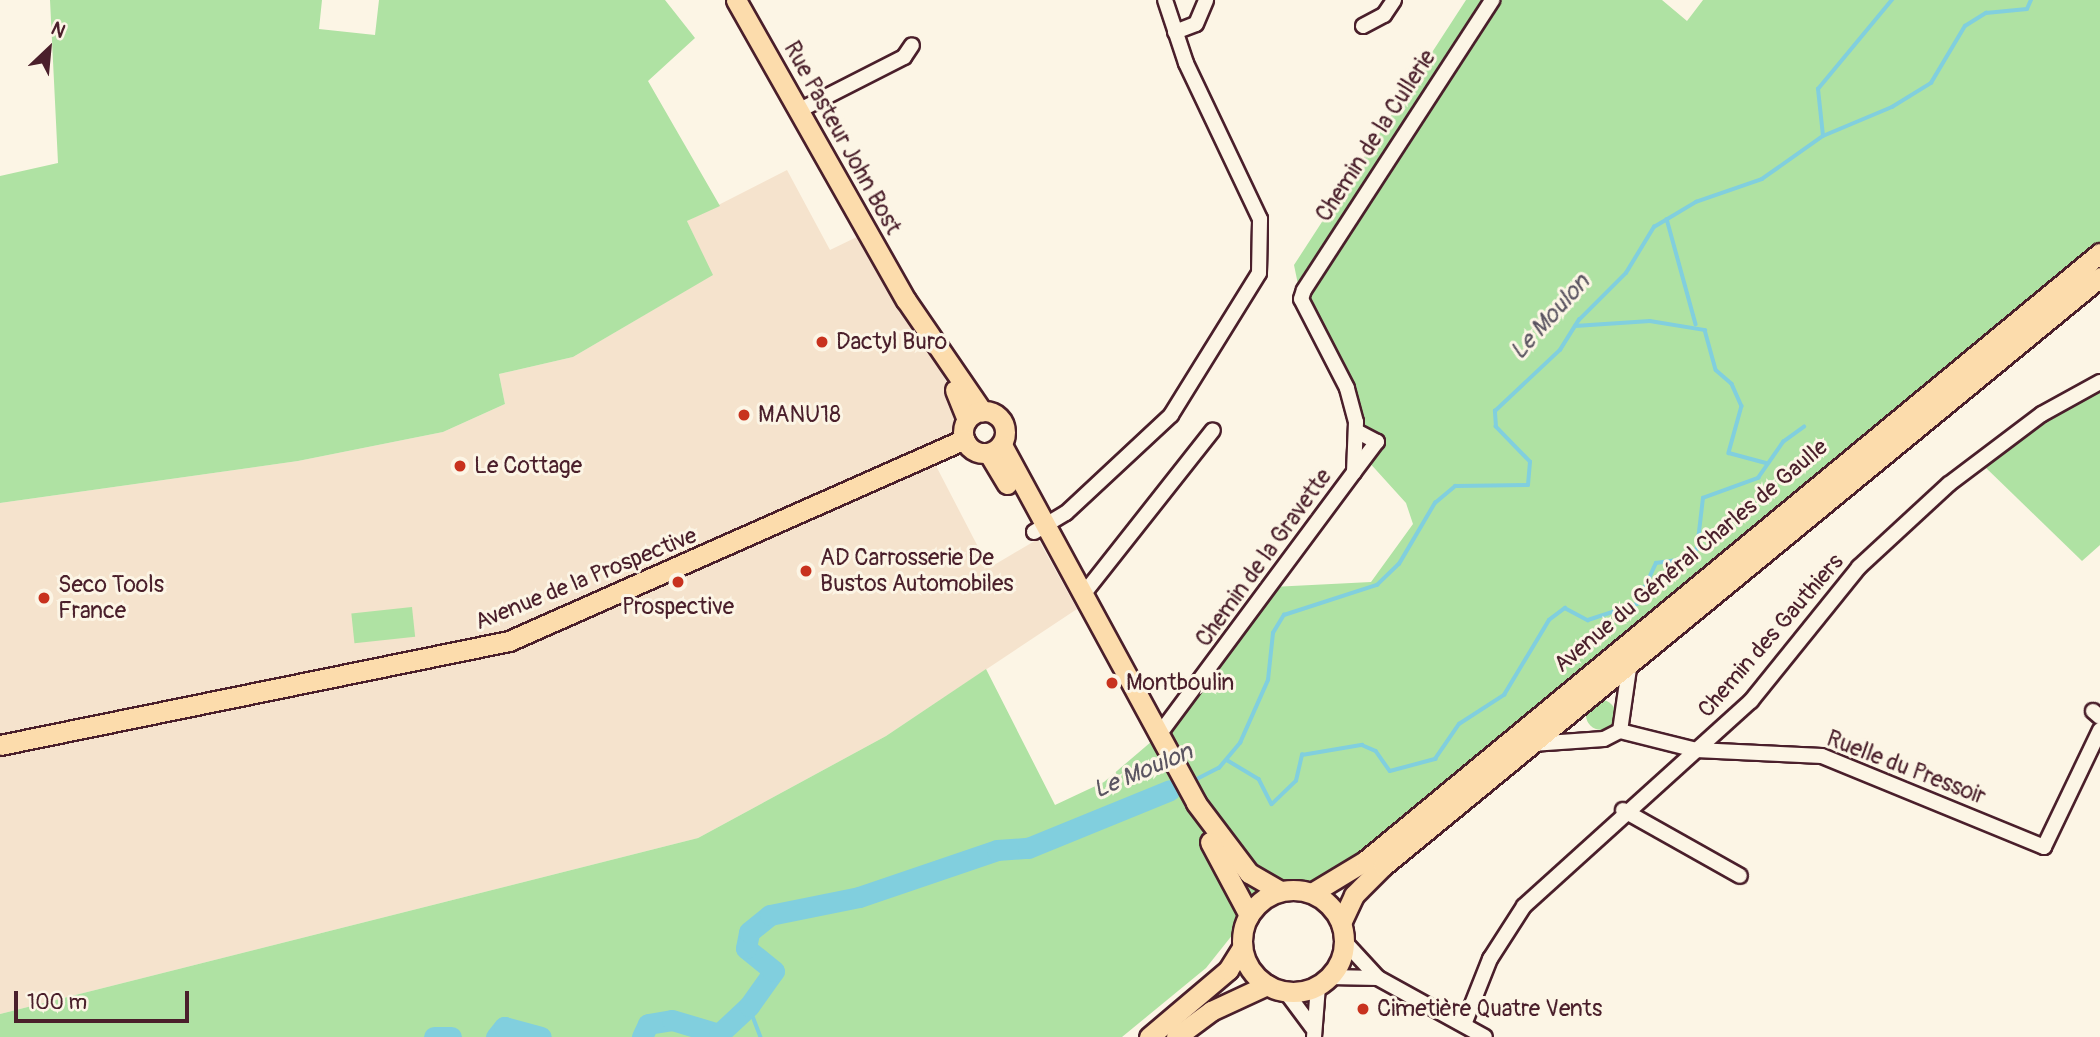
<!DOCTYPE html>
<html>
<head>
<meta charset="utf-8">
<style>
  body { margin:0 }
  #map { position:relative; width:2100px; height:1037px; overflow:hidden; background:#fcf5e5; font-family:Pangolin,sans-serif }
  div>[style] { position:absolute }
  .built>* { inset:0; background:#f5e3cd }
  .green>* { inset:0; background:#afe2a3; transform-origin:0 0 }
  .round { border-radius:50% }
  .stream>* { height:3.5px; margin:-1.75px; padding:0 1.75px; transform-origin:1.75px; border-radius:1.75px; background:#81cfde }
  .river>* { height:21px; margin:-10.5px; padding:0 10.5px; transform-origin:10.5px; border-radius:10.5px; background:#81cfde }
  .roads { filter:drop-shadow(2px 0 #4a1f2b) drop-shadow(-2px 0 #4a1f2b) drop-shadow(0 2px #4a1f2b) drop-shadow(0 -2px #4a1f2b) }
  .minor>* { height:14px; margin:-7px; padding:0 7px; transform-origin:7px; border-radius:7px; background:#fcf5e5 }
  .major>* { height:19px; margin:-9.5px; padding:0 9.5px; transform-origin:9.5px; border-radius:9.5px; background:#fcdcac }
  .major>.ring { margin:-9.5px; padding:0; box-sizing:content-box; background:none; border:19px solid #fcdcac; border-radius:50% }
  .dots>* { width:19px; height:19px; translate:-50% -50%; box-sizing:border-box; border:4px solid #fcf5e5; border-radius:50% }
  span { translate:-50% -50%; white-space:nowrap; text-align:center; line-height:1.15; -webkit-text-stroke:6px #fcf5e5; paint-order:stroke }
  .street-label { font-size:23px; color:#4a1f2b }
  .poi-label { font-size:23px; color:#4a1f2b }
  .left { translate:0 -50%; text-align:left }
  .water-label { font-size:24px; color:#5a5461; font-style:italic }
  .north { position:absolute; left:14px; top:14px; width:70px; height:70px; -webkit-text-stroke:5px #fcf5e5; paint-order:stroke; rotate:26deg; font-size:19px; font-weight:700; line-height:28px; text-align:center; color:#4a1f2b }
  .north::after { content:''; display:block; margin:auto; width:24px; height:32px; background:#4a1f2b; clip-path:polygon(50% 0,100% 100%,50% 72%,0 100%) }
  .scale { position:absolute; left:14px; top:991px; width:175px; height:32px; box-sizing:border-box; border:4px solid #4a1f2b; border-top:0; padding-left:9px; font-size:21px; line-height:24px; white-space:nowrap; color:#4a1f2b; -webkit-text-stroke:5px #fcf5e5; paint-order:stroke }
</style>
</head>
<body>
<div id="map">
  <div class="built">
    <div style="clip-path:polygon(787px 170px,830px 250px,863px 234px,979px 440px,934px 462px,989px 568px,1038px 539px,1077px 609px,886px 736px,698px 838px,0 1014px,0 503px,298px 461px,443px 432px,505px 404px,499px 374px,573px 357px,712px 275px,687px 221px)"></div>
  </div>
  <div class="green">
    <div style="clip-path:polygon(50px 0,322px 0,319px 29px,375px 35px,379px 0,665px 0,695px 38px,648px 81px,720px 206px,687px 221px,713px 275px,573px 357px,499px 374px,505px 404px,443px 432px,298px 461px,0 503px,0 176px,58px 163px)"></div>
    <div style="clip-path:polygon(1466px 0,1662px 0,1687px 21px,1703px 0,2100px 0,2100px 253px,1312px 893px,1292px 888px,1257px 904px,1206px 968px,1122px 1037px,0 1037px,0 1014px,698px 838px,886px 736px,986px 669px,1055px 805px,1104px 782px,1165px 730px,1272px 587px,1371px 582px,1413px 524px,1406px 503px,1367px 460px,1375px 450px,1301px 299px,1294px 265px)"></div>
    <div style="clip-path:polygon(2100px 383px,2100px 545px,2082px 561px,1984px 466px)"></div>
    <div style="left:412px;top:607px;width:30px;height:61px;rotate:84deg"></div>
    <div class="round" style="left:1586px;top:700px;width:30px;height:30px"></div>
  </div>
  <div class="stream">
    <div style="left:1823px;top:136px;width:47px;rotate:-96.1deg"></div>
    <div style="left:1818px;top:89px;width:116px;rotate:-50.3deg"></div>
    <div style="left:1667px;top:219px;width:109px;rotate:74.6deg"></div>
    <div style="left:1575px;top:326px;width:75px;rotate:-3.8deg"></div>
    <div style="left:1650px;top:321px;width:56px;rotate:9.3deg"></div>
    <div style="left:1705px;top:330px;width:41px;rotate:74.6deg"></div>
    <div style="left:1716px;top:370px;width:21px;rotate:41deg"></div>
    <div style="left:1732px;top:384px;width:24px;rotate:66deg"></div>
    <div style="left:1742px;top:406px;width:49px;rotate:105.5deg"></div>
    <div style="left:1729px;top:453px;width:38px;rotate:15deg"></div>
    <div style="left:1227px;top:760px;width:37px;rotate:31deg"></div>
    <div style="left:1259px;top:779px;width:28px;rotate:63deg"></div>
    <div style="left:1272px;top:804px;width:33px;rotate:-44deg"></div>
    <div style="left:1296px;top:781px;width:27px;rotate:-77deg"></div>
    <div style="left:1302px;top:755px;width:61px;rotate:-9.5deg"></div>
    <div style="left:1362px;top:745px;width:15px;rotate:23deg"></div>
    <div style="left:1376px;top:751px;width:24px;rotate:55deg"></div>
    <div style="left:1390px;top:771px;width:47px;rotate:-14.9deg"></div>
    <div style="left:1435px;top:759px;width:42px;rotate:-55.6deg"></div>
    <div style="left:1459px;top:724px;width:54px;rotate:-32.8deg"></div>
    <div style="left:1504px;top:695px;width:87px;rotate:-59deg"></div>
    <div style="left:1549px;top:620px;width:20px;rotate:-37deg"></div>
    <div style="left:1565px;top:608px;width:26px;rotate:28deg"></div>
    <div style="left:1588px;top:620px;width:52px;rotate:-18.1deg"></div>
    <div style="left:1637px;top:604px;width:45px;rotate:-65.1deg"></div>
    <div style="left:1656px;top:563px;width:30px;rotate:-8deg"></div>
    <div style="left:1686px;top:559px;width:15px;rotate:-42deg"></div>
    <div style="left:1697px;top:549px;width:51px;rotate:-83.3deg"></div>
    <div style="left:1703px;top:498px;width:59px;rotate:-20deg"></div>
    <div style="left:1758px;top:478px;width:44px;rotate:-55.2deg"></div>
    <div style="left:1783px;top:442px;width:26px;rotate:-36deg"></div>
    <div style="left:1193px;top:781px;width:29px;rotate:-27deg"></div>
    <div style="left:1219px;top:768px;width:33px;rotate:-50deg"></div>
    <div style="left:1240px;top:743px;width:69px;rotate:-66deg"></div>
    <div style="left:1268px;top:680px;width:47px;rotate:-83.9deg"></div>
    <div style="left:1273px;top:633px;width:21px;rotate:-59deg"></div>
    <div style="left:1284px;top:615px;width:98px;rotate:-17.9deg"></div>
    <div style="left:1377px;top:585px;width:30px;rotate:-44deg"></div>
    <div style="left:1399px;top:564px;width:71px;rotate:-59.5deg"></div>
    <div style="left:1435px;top:503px;width:26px;rotate:-40deg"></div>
    <div style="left:1455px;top:486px;width:73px;rotate:-0.8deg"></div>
    <div style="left:1528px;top:485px;width:23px;rotate:-85deg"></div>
    <div style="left:1530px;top:462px;width:49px;rotate:-134.2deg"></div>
    <div style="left:1496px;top:427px;width:16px;rotate:-94deg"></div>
    <div style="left:1495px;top:411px;width:89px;rotate:-43.2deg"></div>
    <div style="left:1560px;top:350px;width:36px;rotate:-58deg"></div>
    <div style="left:1579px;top:320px;width:66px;rotate:-45deg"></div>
    <div style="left:1626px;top:273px;width:54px;rotate:-58.7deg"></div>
    <div style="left:1654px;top:227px;width:49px;rotate:-30.8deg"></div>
    <div style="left:1696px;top:202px;width:70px;rotate:-19.2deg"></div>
    <div style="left:1762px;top:179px;width:75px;rotate:-35.2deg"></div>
    <div style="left:1823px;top:136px;width:75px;rotate:-22.8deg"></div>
    <div style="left:1892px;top:107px;width:46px;rotate:-31.6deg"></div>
    <div style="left:1931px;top:83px;width:66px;rotate:-59.2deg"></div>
    <div style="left:1965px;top:26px;width:25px;rotate:-32deg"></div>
    <div style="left:1986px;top:13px;width:41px;rotate:-5.6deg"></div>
    <div style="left:2027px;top:9px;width:10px;rotate:-66deg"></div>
    <div style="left:1170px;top:790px;width:9px;rotate:-18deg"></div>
    <div style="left:749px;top:1006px;width:33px;rotate:69deg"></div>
  </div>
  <div class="river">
    <div style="left:434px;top:1037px;width:17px"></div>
    <div style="left:496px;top:1037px;width:13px;rotate:-51deg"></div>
    <div style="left:504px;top:1027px;width:38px;rotate:15deg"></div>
    <div style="left:642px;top:1037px;width:14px;rotate:-65deg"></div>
    <div style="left:648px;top:1024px;width:24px;rotate:-9deg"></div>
    <div style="left:672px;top:1020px;width:49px;rotate:16.6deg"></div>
    <div style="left:719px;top:1034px;width:41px;rotate:-43deg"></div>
    <div style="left:749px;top:1006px;width:43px;rotate:-54.5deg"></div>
    <div style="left:774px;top:971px;width:36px;rotate:-141deg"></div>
    <div style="left:746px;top:948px;width:16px;rotate:-79deg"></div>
    <div style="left:749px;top:932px;width:27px;rotate:-39deg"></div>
    <div style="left:770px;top:915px;width:91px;rotate:-11.4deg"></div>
    <div style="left:859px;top:897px;width:146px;rotate:-18.8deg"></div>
    <div style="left:997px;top:850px;width:31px;rotate:-4deg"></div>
    <div style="left:1028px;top:848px;width:153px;rotate:-22.2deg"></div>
  </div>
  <div class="roads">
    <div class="minor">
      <div style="left:1363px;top:26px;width:24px;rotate:-28deg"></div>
      <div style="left:1384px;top:15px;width:18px;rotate:-56deg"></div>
      <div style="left:1175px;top:32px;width:22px;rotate:-21deg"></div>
      <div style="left:1196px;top:24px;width:26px;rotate:-67deg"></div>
      <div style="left:798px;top:111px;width:119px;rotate:-27deg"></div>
      <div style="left:904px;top:57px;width:14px;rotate:-56deg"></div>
      <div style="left:1354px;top:472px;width:38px;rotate:-53deg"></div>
      <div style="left:1377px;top:442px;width:21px;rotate:-152deg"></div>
      <div style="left:1034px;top:532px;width:37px;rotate:-31deg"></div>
      <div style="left:1066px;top:513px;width:144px;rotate:-43deg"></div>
      <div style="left:1171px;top:415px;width:167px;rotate:-58.2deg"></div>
      <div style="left:1259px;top:273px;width:54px;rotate:-88.9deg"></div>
      <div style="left:1260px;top:219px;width:173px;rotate:-115.4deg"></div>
      <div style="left:1186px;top:63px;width:66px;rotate:-108.4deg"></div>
      <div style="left:1082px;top:596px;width:211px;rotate:-51.7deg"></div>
      <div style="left:2093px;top:711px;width:9px;rotate:41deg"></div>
      <div style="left:1620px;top:731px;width:78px;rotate:14deg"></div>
      <div style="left:1696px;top:750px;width:126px;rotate:2.7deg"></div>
      <div style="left:1822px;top:756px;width:240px;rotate:22.3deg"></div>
      <div style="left:2044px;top:847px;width:130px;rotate:-64.4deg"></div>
      <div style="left:1620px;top:731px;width:70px;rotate:-81.8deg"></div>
      <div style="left:1158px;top:736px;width:329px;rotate:-53.4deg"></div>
      <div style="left:1354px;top:472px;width:50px;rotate:-87.7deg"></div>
      <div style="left:1356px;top:422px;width:35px;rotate:-105deg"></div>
      <div style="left:1347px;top:388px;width:100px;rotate:-117.3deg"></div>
      <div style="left:1301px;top:299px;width:9px;rotate:-72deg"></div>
      <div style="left:1304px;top:290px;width:346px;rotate:-57deg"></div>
      <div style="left:1532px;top:744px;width:72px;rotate:-4deg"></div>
      <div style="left:1604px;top:739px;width:18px;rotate:-27deg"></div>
      <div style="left:1623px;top:810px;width:134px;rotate:29.4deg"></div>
      <div style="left:1344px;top:941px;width:50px;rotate:47.4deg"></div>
      <div style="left:1330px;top:977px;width:48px;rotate:1.2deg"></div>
      <div style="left:1378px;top:978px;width:122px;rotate:28.9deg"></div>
      <div style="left:1286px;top:992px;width:44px;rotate:53.4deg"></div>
      <div style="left:1465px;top:1022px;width:68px;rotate:-68.4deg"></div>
      <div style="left:1490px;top:959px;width:63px;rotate:-57.3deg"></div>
      <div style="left:1524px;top:906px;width:306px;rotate:-42.1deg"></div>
      <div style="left:1751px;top:701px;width:172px;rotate:-51.1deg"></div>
      <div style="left:1859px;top:567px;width:122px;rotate:-42.7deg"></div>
      <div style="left:1949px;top:484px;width:116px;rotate:-37deg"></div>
      <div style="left:2042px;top:414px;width:66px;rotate:-28.9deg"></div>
      <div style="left:1314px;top:1037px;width:51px;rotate:-85.5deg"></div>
    </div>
    <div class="major">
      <div style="left:736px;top:0;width:345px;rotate:60.5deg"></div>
      <div style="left:906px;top:300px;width:135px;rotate:55.6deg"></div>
      <div style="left:955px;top:390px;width:32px;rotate:68deg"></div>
      <div class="ring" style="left:963px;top:411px;width:23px;height:23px"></div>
      <div style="left:1002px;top:445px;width:407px;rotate:61.5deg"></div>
      <div style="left:1196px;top:803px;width:88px;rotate:52.9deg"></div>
      <div style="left:1249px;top:873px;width:36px;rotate:30deg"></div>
      <div style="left:989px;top:454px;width:35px;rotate:59deg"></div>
      <div style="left:0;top:745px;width:520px;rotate:-11.55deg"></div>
      <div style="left:509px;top:641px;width:498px;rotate:-23.9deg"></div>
      <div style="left:1210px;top:842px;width:83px;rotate:61.9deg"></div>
      <div class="ring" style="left:1242px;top:890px;width:83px;height:83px"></div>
      <div style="left:1312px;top:893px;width:62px;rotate:-31.1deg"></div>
      <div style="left:1365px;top:861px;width:954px;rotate:-39.6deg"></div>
      <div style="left:1341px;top:923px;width:31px;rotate:-65deg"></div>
      <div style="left:1354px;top:895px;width:41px;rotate:-45deg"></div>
      <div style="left:1383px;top:866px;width:928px;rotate:-39.4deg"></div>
      <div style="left:1149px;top:1037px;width:104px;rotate:-40.3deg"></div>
      <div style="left:1228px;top:970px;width:26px;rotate:-58deg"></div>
      <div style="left:1176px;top:1037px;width:44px;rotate:-36.6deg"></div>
      <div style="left:1211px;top:1011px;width:62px;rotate:-24.9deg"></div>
    </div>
  </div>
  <div class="dots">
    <div style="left:822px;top:342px;background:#c8321e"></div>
    <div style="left:744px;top:415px;background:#c8321e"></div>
    <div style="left:460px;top:466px;background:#c8321e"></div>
    <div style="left:806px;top:571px;background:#c8321e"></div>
    <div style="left:678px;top:582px;background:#c8321e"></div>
    <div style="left:44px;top:598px;background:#c8321e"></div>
    <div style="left:1112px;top:683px;background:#c8321e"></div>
    <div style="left:1363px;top:1009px;background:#c8321e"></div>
  </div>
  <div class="street-label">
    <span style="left:1376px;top:136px;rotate:-57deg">Chemin de la Cullerie</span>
    <span style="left:842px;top:138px;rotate:61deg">Rue Pasteur John Bost</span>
    <span style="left:1691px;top:556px;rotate:-40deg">Avenue du Général Charles de Gaulle</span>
    <span style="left:1264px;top:558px;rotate:-54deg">Chemin de la Gravette</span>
    <span style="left:586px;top:579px;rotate:-22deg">Avenue de la Prospective</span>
    <span style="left:1771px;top:636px;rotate:-49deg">Chemin des Gauthiers</span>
    <span style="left:1906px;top:768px;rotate:21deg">Ruelle du Pressoir</span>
  </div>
  <div class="poi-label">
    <span class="left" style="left:836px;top:342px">Dactyl Buro</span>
    <span class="left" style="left:758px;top:415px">MANU18</span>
    <span class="left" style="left:474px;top:466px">Le Cottage</span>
    <span class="left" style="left:820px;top:571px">AD Carrosserie De<br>Bustos Automobiles</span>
    <span class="left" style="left:58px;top:598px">Seco Tools<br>France</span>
    <span style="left:678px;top:607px">Prospective</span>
    <span class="left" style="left:1126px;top:683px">Montboulin</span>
    <span class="left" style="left:1377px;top:1009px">Cimetière Quatre Vents</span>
  </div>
  <div class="water-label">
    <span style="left:1550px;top:317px;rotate:-48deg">Le Moulon</span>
    <span style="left:1143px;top:771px;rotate:-23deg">Le Moulon</span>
  </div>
  <div class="north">N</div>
  <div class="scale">100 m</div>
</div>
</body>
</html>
